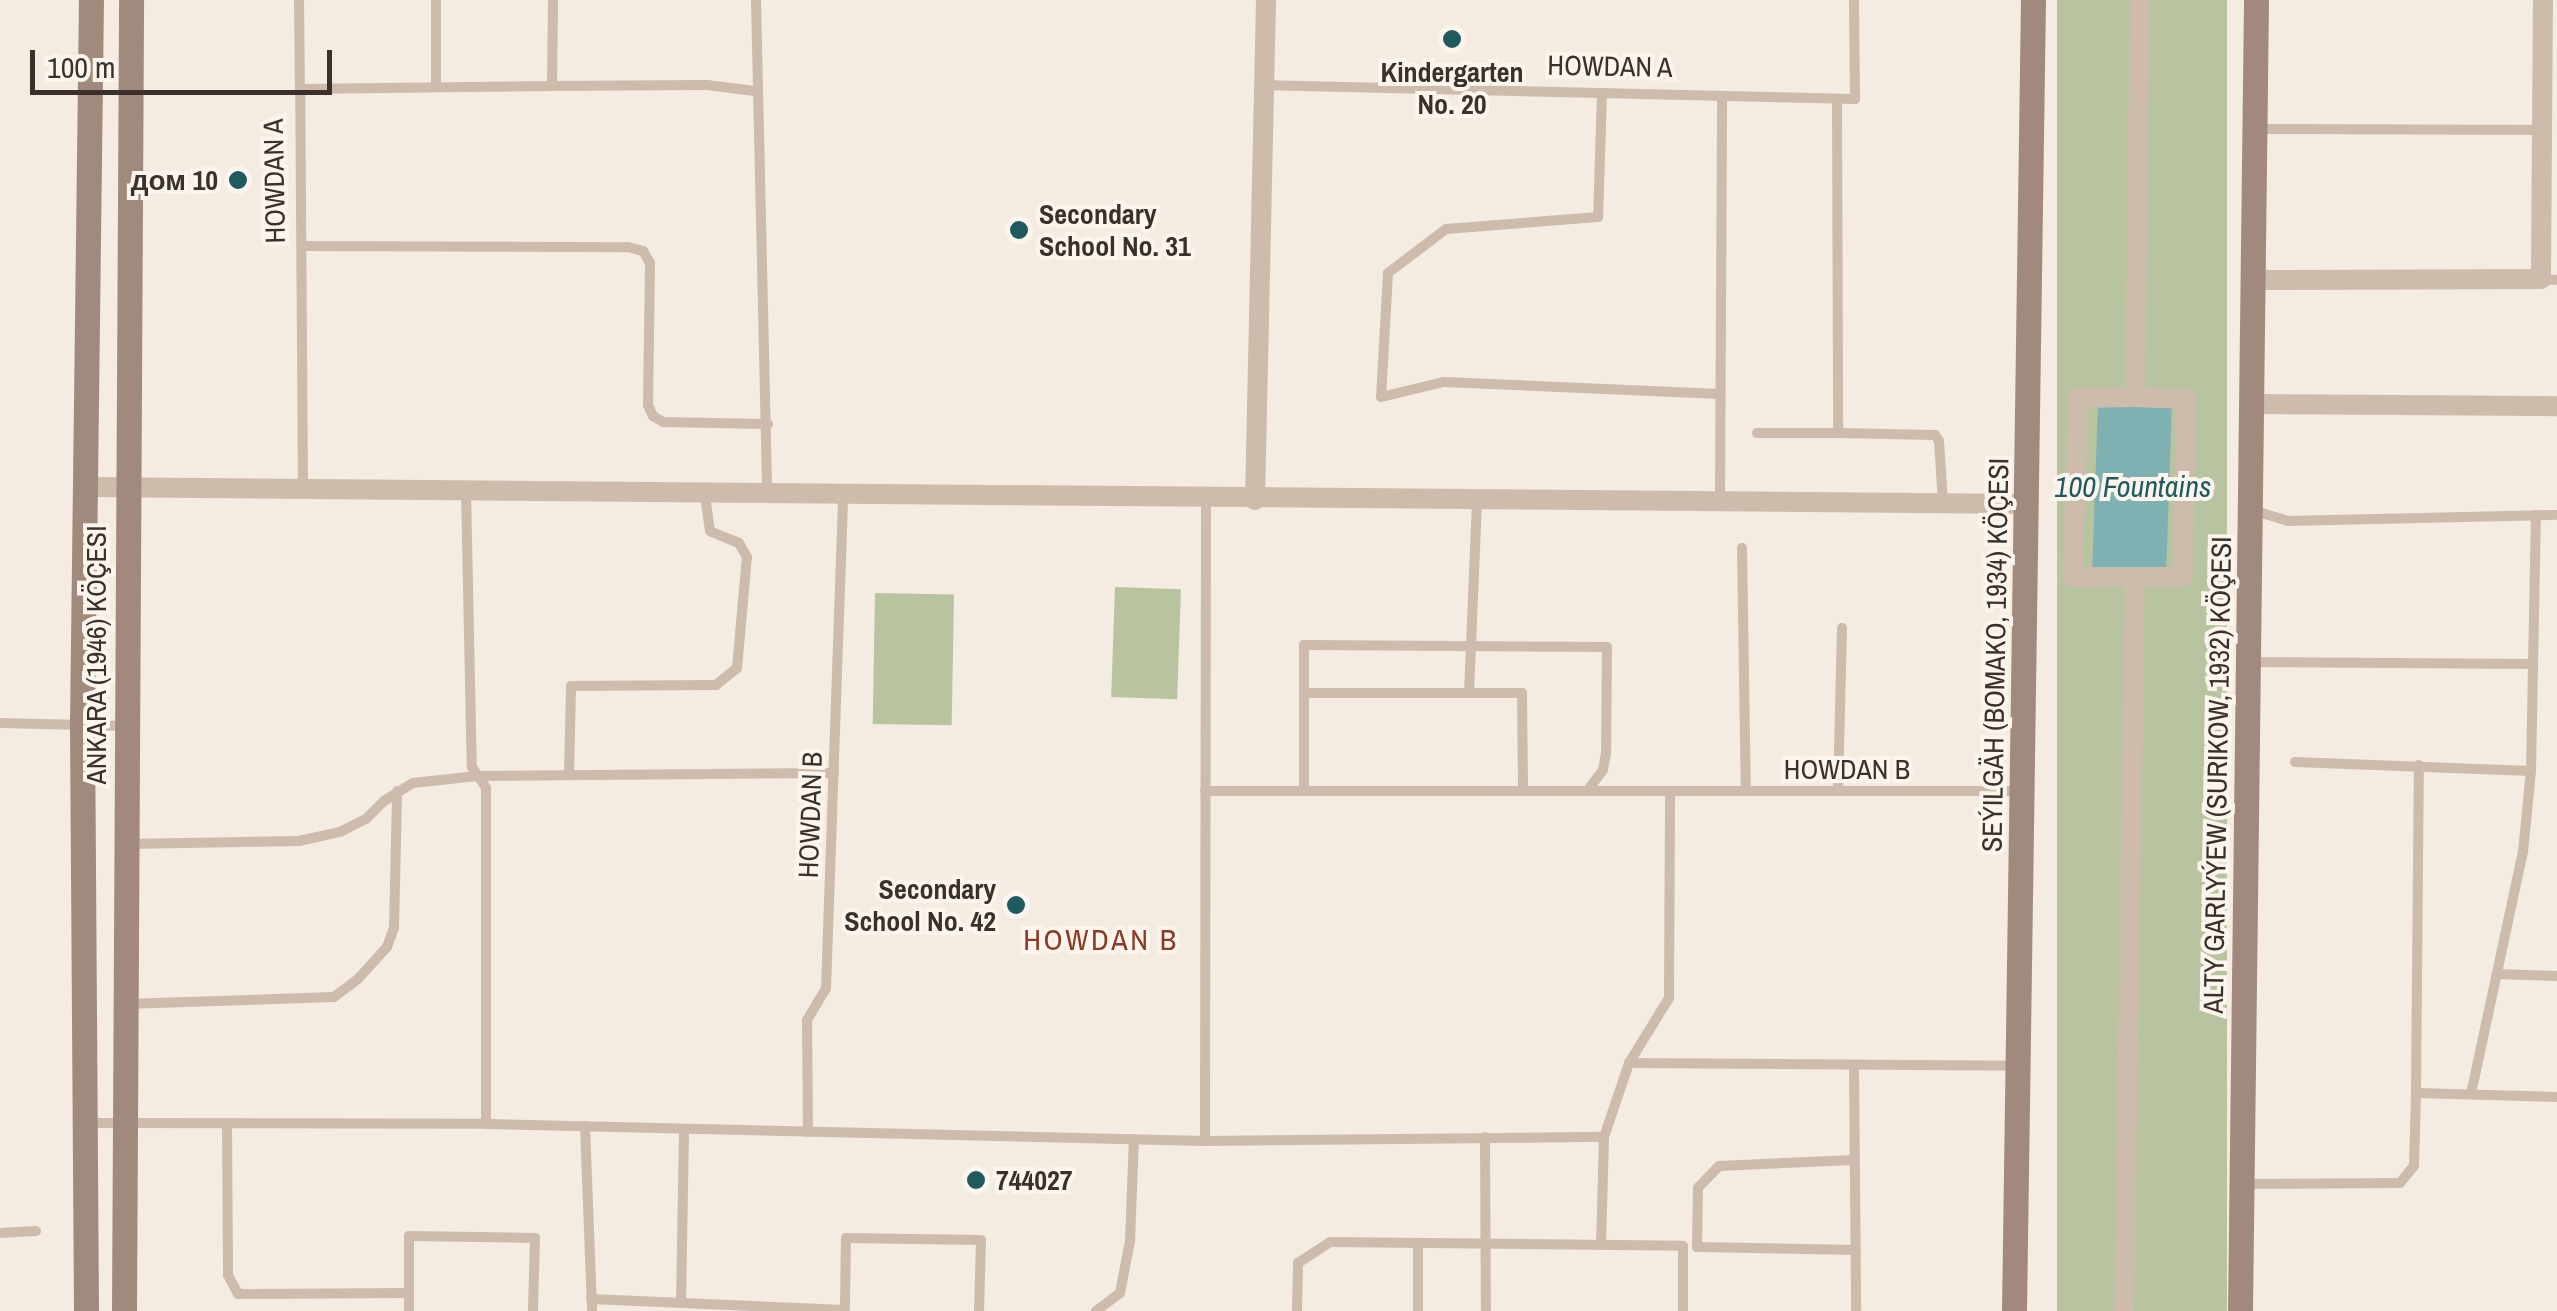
<!DOCTYPE html>
<html>
<head>
<meta charset="utf-8">
<style>
  body { margin:0 }
  #map { position:relative; width:2557px; height:1311px; overflow:hidden; background:#f4ebe1; font-family:"Archivo Narrow",sans-serif }
  div>[style] { position:absolute }
  .green>* { inset:0; background:#b8c4a0; transform-origin:0 0 }
  .water>* { inset:0; background:#7fb0b2; transform-origin:0 0 }
  .lane>* { height:10px; margin:-5px; padding:0 5px; transform-origin:5px; border-radius:5px; background:#cdbbac }
  .street>* { height:20px; margin:-10px; padding:0 10px; transform-origin:10px; border-radius:10px; background:#cdbbac }
  .secondary>* { height:25px; margin:-12.5px; padding:0 12.5px; transform-origin:12.5px; border-radius:12.5px; background:#a18a7d }
  .dots>* { width:28px; height:28px; translate:-50% -50%; box-sizing:border-box; border:5px solid #fbf5ee; border-radius:50% }
  span { translate:-50% -50%; white-space:nowrap; text-align:center; line-height:1.15; -webkit-text-stroke:8px #fbf5ee; paint-order:stroke }
  .street-label { font-size:28px; color:#3b302b }
  .poi-label { font-size:28px; color:#3b302b; font-weight:700 }
  .right { translate:-100% -50%; text-align:right }
  .left { translate:0 -50%; text-align:left }
  .water-label { font-size:30px; color:#1f5a5e; font-style:italic }
  .neighbourhood-label { font-size:30px; color:#8c3b22; letter-spacing:2.5px }
  .scale { position:absolute; left:30px; top:50px; width:302px; height:45px; box-sizing:border-box; border:5px solid #3b302b; border-top:0; padding-left:12px; font-size:30px; line-height:35px; white-space:nowrap; color:#3b302b; -webkit-text-stroke:8px #fbf5ee; paint-order:stroke }
</style>
</head>
<body>
<div id="map">
  <div class="green">
    <div style="left:2057px;top:0;width:170px;height:1311px"></div>
    <div style="left:1115px;top:587px;width:66px;height:110px;rotate:2deg"></div>
    <div style="left:875px;top:593px;width:79px;height:131px;rotate:1deg"></div>
  </div>
  <div class="water">
    <div style="left:2098px;top:403px;width:74px;height:164px;rotate:2deg"></div>
  </div>
  <div class="lane">
    <div style="left:299px;top:0;width:89px;rotate:89.4deg"></div>
    <div style="left:756px;top:0;width:494px;rotate:88.7deg"></div>
    <div style="left:1264px;top:85px;width:591px;rotate:1.36deg"></div>
    <div style="left:1855px;top:99px;width:99px;rotate:-90.6deg"></div>
    <div style="left:552px;top:86px;width:155px;rotate:-0.4deg"></div>
    <div style="left:707px;top:85px;width:48px;rotate:7.1deg"></div>
    <div style="left:436px;top:87px;width:87px;rotate:-90deg"></div>
    <div style="left:1602px;top:93px;width:124px;rotate:91.8deg"></div>
    <div style="left:1598px;top:217px;width:152px;rotate:175.5deg"></div>
    <div style="left:1446px;top:229px;width:73px;rotate:142.8deg"></div>
    <div style="left:1388px;top:273px;width:124px;rotate:93.2deg"></div>
    <div style="left:1381px;top:397px;width:65px;rotate:-13.4deg"></div>
    <div style="left:1444px;top:382px;width:276px;rotate:2.5deg"></div>
    <div style="left:1837px;top:99px;width:334px;rotate:89.8deg"></div>
    <div style="left:1838px;top:433px;width:97px;rotate:1.2deg"></div>
    <div style="left:1935px;top:435px;width:7px;rotate:56deg"></div>
    <div style="left:1939px;top:441px;width:62px;rotate:86.3deg"></div>
    <div style="left:2256px;top:129px;width:288px;rotate:0.2deg"></div>
    <div style="left:303px;top:246px;width:325px;rotate:0.2deg"></div>
    <div style="left:628px;top:247px;width:16px;rotate:15deg"></div>
    <div style="left:643px;top:251px;width:14px;rotate:60deg"></div>
    <div style="left:650px;top:263px;width:142px;rotate:90.8deg"></div>
    <div style="left:648px;top:405px;width:12px;rotate:66deg"></div>
    <div style="left:653px;top:416px;width:12px;rotate:31deg"></div>
    <div style="left:663px;top:422px;width:105px;rotate:1.1deg"></div>
    <div style="left:2541px;top:279px;width:16px;rotate:4deg"></div>
    <div style="left:1757px;top:433px;width:81px"></div>
    <div style="left:303px;top:489px;width:400px;rotate:-90.4deg"></div>
    <div style="left:300px;top:89px;width:252px;rotate:-0.7deg"></div>
    <div style="left:552px;top:86px;width:86px;rotate:-89.3deg"></div>
    <div style="left:466px;top:491px;width:276px;rotate:88.8deg"></div>
    <div style="left:472px;top:767px;width:25px;rotate:56deg"></div>
    <div style="left:486px;top:788px;width:336px;rotate:90deg"></div>
    <div style="left:1720px;top:500px;width:404px;rotate:-89.7deg"></div>
    <div style="left:1477px;top:502px;width:191px;rotate:92.4deg"></div>
    <div style="left:1469px;top:693px;width:53px"></div>
    <div style="left:1522px;top:693px;width:98px;rotate:89.4deg"></div>
    <div style="left:2252px;top:510px;width:37px;rotate:17deg"></div>
    <div style="left:2287px;top:521px;width:270px;rotate:-1.3deg"></div>
    <div style="left:1742px;top:548px;width:243px;rotate:89.1deg"></div>
    <div style="left:2250px;top:662px;width:282px;rotate:0.4deg"></div>
    <div style="left:1469px;top:693px;width:165px;rotate:180deg"></div>
    <div style="left:1304px;top:693px;width:48px;rotate:-90deg"></div>
    <div style="left:1304px;top:645px;width:303px;rotate:0.4deg"></div>
    <div style="left:1607px;top:647px;width:106px;rotate:90.5deg"></div>
    <div style="left:1606px;top:753px;width:17px;rotate:100deg"></div>
    <div style="left:1603px;top:770px;width:26px;rotate:127deg"></div>
    <div style="left:0;top:723px;width:124px;rotate:1.4deg"></div>
    <div style="left:2295px;top:762px;width:236px;rotate:2.2deg"></div>
    <div style="left:569px;top:775px;width:89px;rotate:-88.7deg"></div>
    <div style="left:571px;top:686px;width:145px;rotate:-0.4deg"></div>
    <div style="left:716px;top:685px;width:27px;rotate:-39deg"></div>
    <div style="left:737px;top:668px;width:111px;rotate:-84.9deg"></div>
    <div style="left:747px;top:557px;width:16px;rotate:-120deg"></div>
    <div style="left:739px;top:543px;width:31px;rotate:-158deg"></div>
    <div style="left:710px;top:531px;width:37px;rotate:-98deg"></div>
    <div style="left:1205px;top:791px;width:814px"></div>
    <div style="left:1304px;top:791px;width:98px;rotate:-90deg"></div>
    <div style="left:1838px;top:791px;width:163px;rotate:-88.6deg"></div>
    <div style="left:127px;top:844px;width:172px;rotate:-1deg"></div>
    <div style="left:299px;top:841px;width:42px;rotate:-12.4deg"></div>
    <div style="left:340px;top:832px;width:29px;rotate:-27deg"></div>
    <div style="left:366px;top:819px;width:25px;rotate:-45deg"></div>
    <div style="left:384px;top:801px;width:34px;rotate:-32deg"></div>
    <div style="left:413px;top:783px;width:65px;rotate:-6.1deg"></div>
    <div style="left:478px;top:776px;width:356px;rotate:-0.5deg"></div>
    <div style="left:2497px;top:974px;width:60px;rotate:1.9deg"></div>
    <div style="left:125px;top:1004px;width:209px;rotate:-1.9deg"></div>
    <div style="left:334px;top:997px;width:30px;rotate:-37deg"></div>
    <div style="left:358px;top:979px;width:43px;rotate:-47.8deg"></div>
    <div style="left:387px;top:947px;width:20px;rotate:-70deg"></div>
    <div style="left:394px;top:928px;width:137px;rotate:-88.7deg"></div>
    <div style="left:1629px;top:1063px;width:389px;rotate:0.4deg"></div>
    <div style="left:1854px;top:1066px;width:245px;rotate:89.5deg"></div>
    <div style="left:2416px;top:1093px;width:328px;rotate:-89.5deg"></div>
    <div style="left:2471px;top:1094px;width:248px;rotate:-77.9deg"></div>
    <div style="left:2523px;top:852px;width:81px;rotate:-84.4deg"></div>
    <div style="left:2531px;top:771px;width:256px;rotate:-88.9deg"></div>
    <div style="left:88px;top:1123px;width:398px;rotate:0.1deg"></div>
    <div style="left:486px;top:1124px;width:719px;rotate:1.35deg"></div>
    <div style="left:1205px;top:1141px;width:399px;rotate:-0.6deg"></div>
    <div style="left:1604px;top:1137px;width:78px;rotate:-71.3deg"></div>
    <div style="left:1629px;top:1063px;width:76px;rotate:-58.4deg"></div>
    <div style="left:1669px;top:998px;width:207px;rotate:-89.7deg"></div>
    <div style="left:227px;top:1125px;width:150px;rotate:89.6deg"></div>
    <div style="left:228px;top:1275px;width:21px;rotate:62deg"></div>
    <div style="left:238px;top:1294px;width:171px;rotate:-0.3deg"></div>
    <div style="left:585px;top:1126px;width:185px;rotate:87.8deg"></div>
    <div style="left:808px;top:1132px;width:112px;rotate:-90.5deg"></div>
    <div style="left:807px;top:1020px;width:37px;rotate:-59deg"></div>
    <div style="left:826px;top:988px;width:492px;rotate:-88deg"></div>
    <div style="left:1485px;top:1137px;width:174px;rotate:89.7deg"></div>
    <div style="left:1205px;top:1141px;width:641px;rotate:-89.91deg"></div>
    <div style="left:1854px;top:1160px;width:135px;rotate:177.5deg"></div>
    <div style="left:1719px;top:1166px;width:30px;rotate:134deg"></div>
    <div style="left:1698px;top:1188px;width:59px;rotate:91deg"></div>
    <div style="left:1697px;top:1247px;width:159px;rotate:1.1deg"></div>
    <div style="left:2242px;top:1184px;width:158px;rotate:-0.4deg"></div>
    <div style="left:2400px;top:1183px;width:22px;rotate:-51deg"></div>
    <div style="left:2414px;top:1166px;width:73px;rotate:-88.4deg"></div>
    <div style="left:2416px;top:1093px;width:141px;rotate:1.6deg"></div>
    <div style="left:0;top:1233px;width:36px;rotate:-3deg"></div>
    <div style="left:1418px;top:1243px;width:68px;rotate:90deg"></div>
    <div style="left:1601px;top:1245px;width:108px;rotate:-88.4deg"></div>
    <div style="left:591px;top:1299px;width:254px;rotate:2.5deg"></div>
    <div style="left:681px;top:1303px;width:174px;rotate:-89deg"></div>
    <div style="left:845px;top:1307px;width:69px;rotate:-89.2deg"></div>
    <div style="left:846px;top:1238px;width:135px;rotate:0.8deg"></div>
    <div style="left:981px;top:1240px;width:71px;rotate:91.6deg"></div>
    <div style="left:409px;top:1311px;width:75px;rotate:-90deg"></div>
    <div style="left:409px;top:1236px;width:126px;rotate:0.9deg"></div>
    <div style="left:535px;top:1238px;width:73px;rotate:91.6deg"></div>
    <div style="left:1096px;top:1311px;width:30px;rotate:-37deg"></div>
    <div style="left:1120px;top:1293px;width:53px;rotate:-79.1deg"></div>
    <div style="left:1130px;top:1241px;width:102px;rotate:-87.8deg"></div>
    <div style="left:1297px;top:1311px;width:48px;rotate:-88.8deg"></div>
    <div style="left:1298px;top:1263px;width:38px;rotate:-33deg"></div>
    <div style="left:1330px;top:1242px;width:353px;rotate:0.6deg"></div>
    <div style="left:1683px;top:1246px;width:65px;rotate:90deg"></div>
  </div>
  <div class="street">
    <div style="left:2254px;top:280px;width:287px;rotate:-0.2deg"></div>
    <div style="left:2541px;top:279px;width:279px;rotate:-89.6deg"></div>
    <div style="left:2135px;top:397px;width:51px;rotate:2.2deg"></div>
    <div style="left:2186px;top:399px;width:178px;rotate:91deg"></div>
    <div style="left:2183px;top:577px;width:110px;rotate:180deg"></div>
    <div style="left:2073px;top:577px;width:179px;rotate:-88.4deg"></div>
    <div style="left:2078px;top:398px;width:57px;rotate:-1deg"></div>
    <div style="left:2135px;top:397px;width:397px;rotate:-89.3deg"></div>
    <div style="left:2252px;top:404px;width:305px;rotate:0.4deg"></div>
    <div style="left:85px;top:487px;width:1942px;rotate:0.5deg"></div>
    <div style="left:1255px;top:500px;width:500px;rotate:-88.74deg"></div>
    <div style="left:2124px;top:1311px;width:733px;rotate:-89.14deg"></div>
  </div>
  <div class="secondary">
    <div style="left:86px;top:1311px;width:587px;rotate:-90.39deg"></div>
    <div style="left:82px;top:724px;width:724px;rotate:-89.29deg"></div>
    <div style="left:124px;top:1311px;width:1311px;rotate:-89.69deg"></div>
    <div style="left:2014px;top:1311px;width:1311px;rotate:-89.17deg"></div>
    <div style="left:2240px;top:1311px;width:1311px;rotate:-89.3deg"></div>
  </div>
  <div class="dots">
    <div style="left:1452px;top:39px;background:#1f5a5e"></div>
    <div style="left:238px;top:180px;background:#1f5a5e"></div>
    <div style="left:1019px;top:230px;background:#1f5a5e"></div>
    <div style="left:1016px;top:905px;background:#1f5a5e"></div>
    <div style="left:976px;top:1180px;background:#1f5a5e"></div>
  </div>
  <div class="street-label">
    <span style="left:1610px;top:66px;rotate:1deg">HOWDAN A</span>
    <span style="left:274px;top:181px;rotate:-91deg">HOWDAN A</span>
    <span style="left:96px;top:655px;rotate:-90deg">ANKARA (1946) KÖÇESI</span>
    <span style="left:1995px;top:655px;rotate:-89deg">SEÝILGÄH (BOMAKO, 1934) KÖÇESI</span>
    <span style="left:1847px;top:769px">HOWDAN B</span>
    <span style="left:2217px;top:775px;rotate:-89deg">ALTY GARLYÝEW (SURIKOW, 1932) KÖÇESI</span>
    <span style="left:810px;top:815px;rotate:-88deg">HOWDAN B</span>
  </div>
  <div class="poi-label">
    <span style="left:1452px;top:88px">Kindergarten<br>No. 20</span>
    <span class="right" style="left:218px;top:180px">дом 10</span>
    <span class="left" style="left:1039px;top:230px">Secondary<br>School No. 31</span>
    <span class="right" style="left:996px;top:905px">Secondary<br>School No. 42</span>
    <span class="left" style="left:996px;top:1180px">744027</span>
  </div>
  <div class="water-label">
    <span style="left:2133px;top:486px">100 Fountains</span>
  </div>
  <div class="neighbourhood-label">
    <span style="left:1101px;top:939px">HOWDAN B</span>
  </div>
  <div class="scale">100 m</div>
</div>
</body>
</html>
